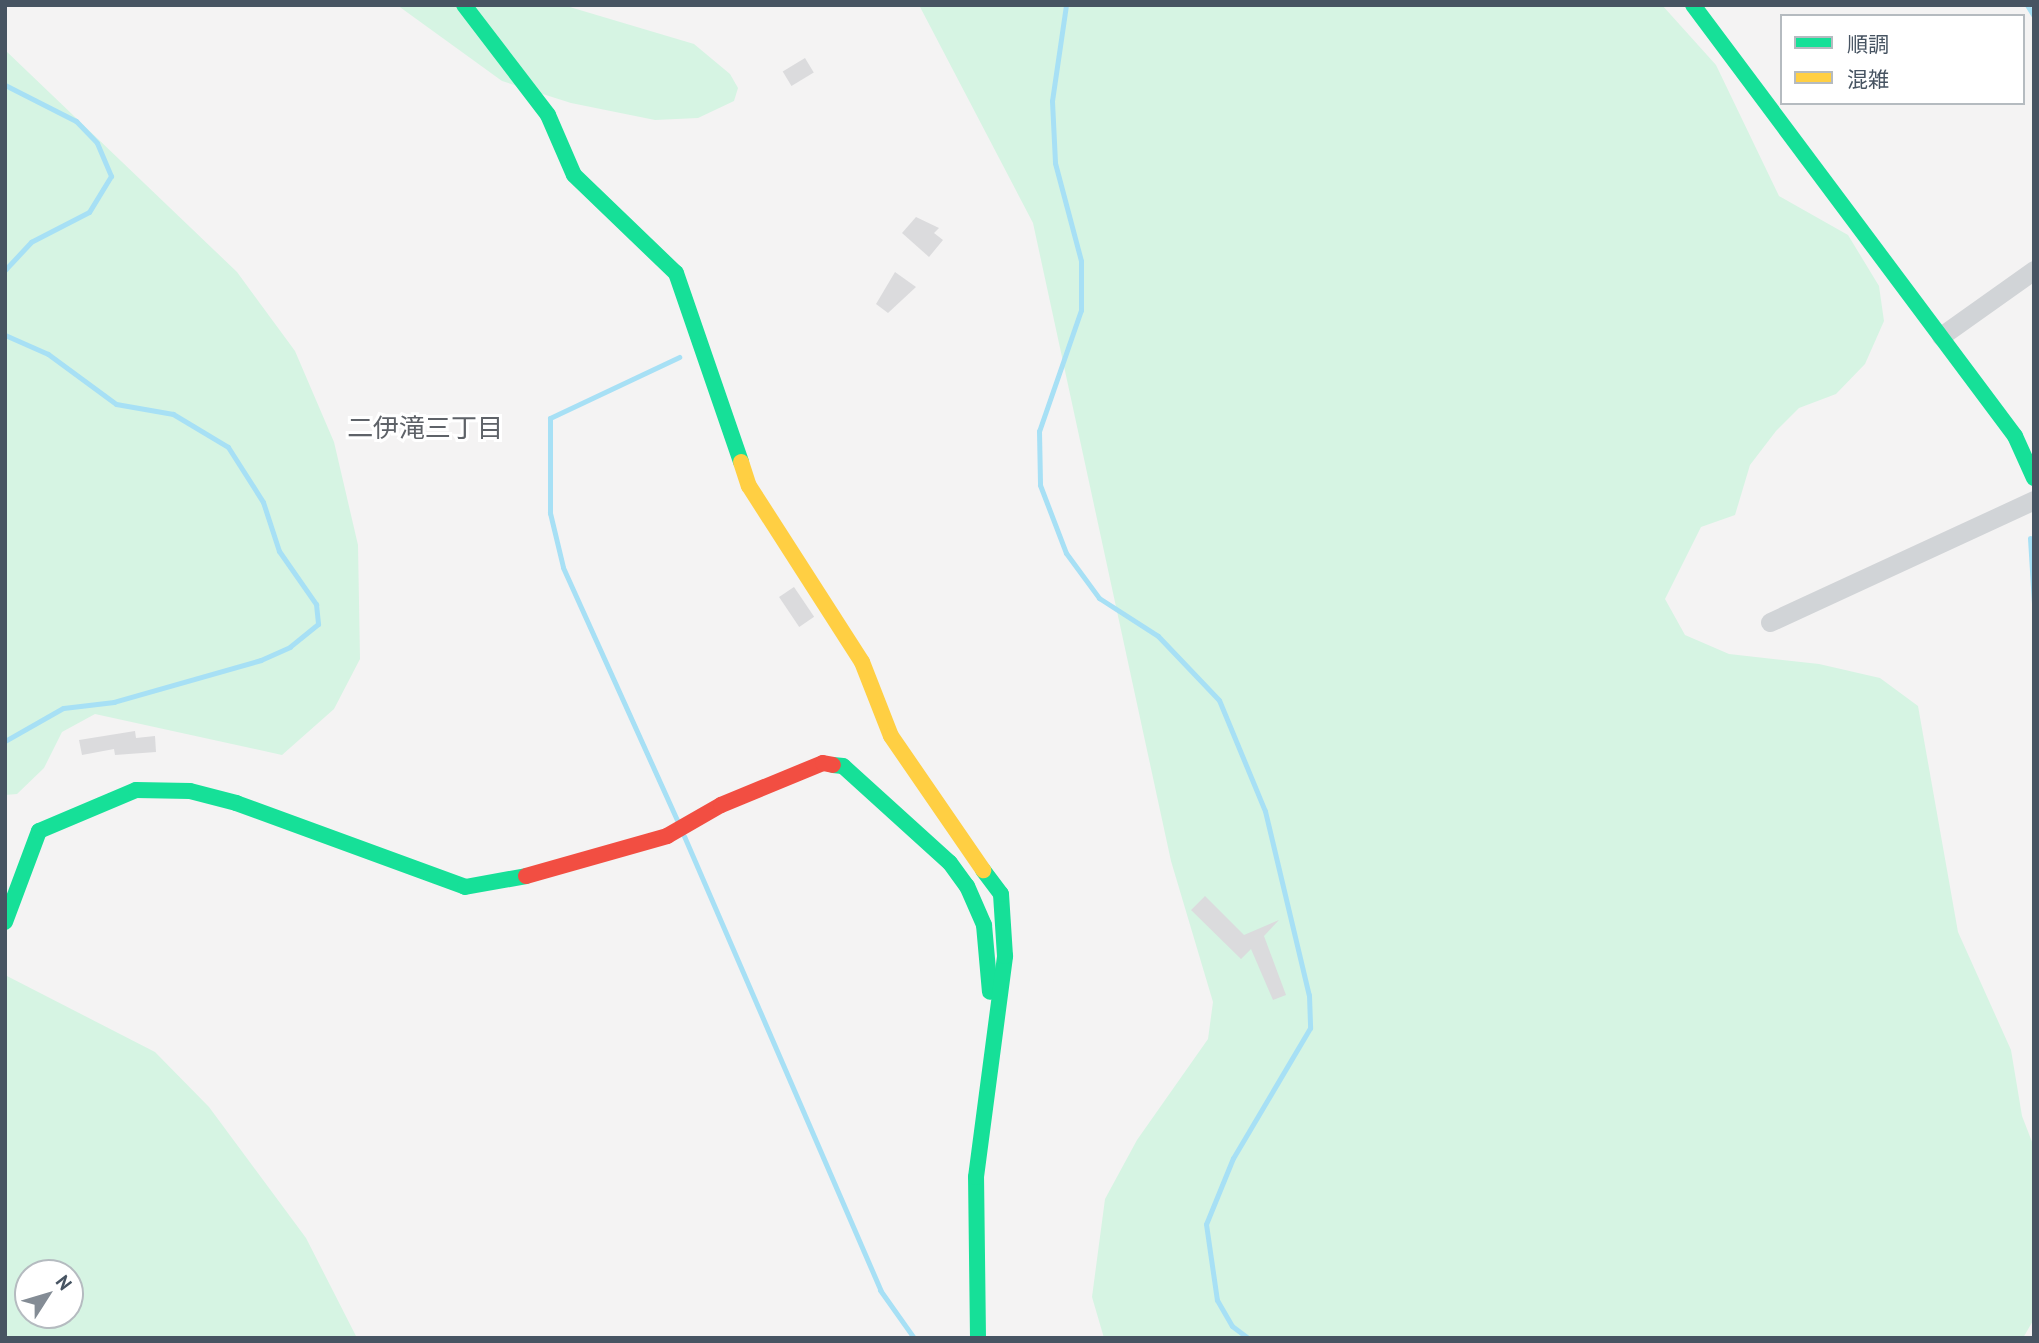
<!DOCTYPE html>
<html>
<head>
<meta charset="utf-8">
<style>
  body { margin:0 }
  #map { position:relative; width:2039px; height:1343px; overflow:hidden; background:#f4f3f3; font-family:"PT Sans","Noto Sans JP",sans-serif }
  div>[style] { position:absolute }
  .green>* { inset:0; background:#d6f4e3 }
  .stream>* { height:5px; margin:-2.5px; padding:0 2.5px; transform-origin:2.5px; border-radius:2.5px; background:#a7e0f5 }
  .building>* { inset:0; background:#dbdbdd; transform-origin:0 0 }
  .street>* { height:19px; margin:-9.5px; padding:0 9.5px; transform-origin:9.5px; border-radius:9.5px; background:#d1d4d7 }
  .fast>* { height:16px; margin:-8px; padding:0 8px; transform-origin:8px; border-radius:8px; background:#16e098 }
  .slow>* { height:16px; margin:-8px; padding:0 8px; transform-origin:8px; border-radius:8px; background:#ffcf43 }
  .jam>* { height:16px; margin:-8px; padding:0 8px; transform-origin:8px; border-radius:8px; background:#f24e42 }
  span { translate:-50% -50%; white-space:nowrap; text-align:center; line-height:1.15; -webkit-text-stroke:6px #fff; paint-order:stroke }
  .neighbourhood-label { font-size:26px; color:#5e6268 }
  .frame { position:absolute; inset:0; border:7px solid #475462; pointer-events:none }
  .legend { position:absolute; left:1780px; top:14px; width:245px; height:91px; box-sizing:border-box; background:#fff; border:2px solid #b5bbc0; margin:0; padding:9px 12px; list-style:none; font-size:21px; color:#475462 }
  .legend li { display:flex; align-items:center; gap:14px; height:35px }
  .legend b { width:35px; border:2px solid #b5bbc0 }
  .north { position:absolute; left:14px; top:1259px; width:70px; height:70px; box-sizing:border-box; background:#fff; border:2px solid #b5bbc0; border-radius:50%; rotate:53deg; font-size:19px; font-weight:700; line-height:28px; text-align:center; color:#475462 }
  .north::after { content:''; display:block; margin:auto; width:24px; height:32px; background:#848c95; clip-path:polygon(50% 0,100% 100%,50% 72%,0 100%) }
</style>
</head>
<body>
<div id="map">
  <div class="green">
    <div style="clip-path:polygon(397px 5px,563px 5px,694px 44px,730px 74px,738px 88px,734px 101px,698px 118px,655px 120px,571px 103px,502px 81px)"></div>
    <div style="clip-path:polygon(919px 5px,1662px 5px,1716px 65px,1779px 196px,1848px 235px,1879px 286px,1884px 321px,1865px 364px,1836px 394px,1799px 408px,1776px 431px,1750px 465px,1735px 515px,1701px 527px,1665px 599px,1685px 635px,1729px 654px,1819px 664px,1880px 678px,1918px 706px,1958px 932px,2011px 1050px,2022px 1116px,2034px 1147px,2034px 1319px,2023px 1338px,1104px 1338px,1092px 1297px,1105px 1199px,1137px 1140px,1208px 1039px,1213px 1002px,1171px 861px,1033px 223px)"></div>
    <div style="clip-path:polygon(5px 50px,237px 272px,295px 351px,334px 442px,358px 545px,360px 659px,334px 709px,282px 755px,95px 714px,62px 732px,44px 768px,17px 794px,5px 795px)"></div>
    <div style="clip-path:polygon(evenodd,5px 975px,155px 1052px,209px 1107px,306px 1238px,357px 1338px,5px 1338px,5px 975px,28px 1273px,70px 1273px,70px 1315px,28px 1315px,28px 1273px)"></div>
  </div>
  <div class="stream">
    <div style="left:1066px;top:5px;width:97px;rotate:98.3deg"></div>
    <div style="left:1052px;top:101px;width:62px;rotate:87.2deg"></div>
    <div style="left:1055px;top:163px;width:101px;rotate:75.1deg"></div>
    <div style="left:1081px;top:261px;width:49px;rotate:90deg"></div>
    <div style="left:1081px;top:310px;width:128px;rotate:109.1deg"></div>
    <div style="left:1039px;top:431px;width:54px;rotate:88.9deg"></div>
    <div style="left:1040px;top:485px;width:73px;rotate:69.1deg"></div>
    <div style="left:1066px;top:553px;width:56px;rotate:53.7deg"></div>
    <div style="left:1099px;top:598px;width:70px;rotate:32.8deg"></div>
    <div style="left:1158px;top:636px;width:88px;rotate:46.4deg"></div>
    <div style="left:1219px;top:700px;width:120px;rotate:67.5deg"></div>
    <div style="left:1265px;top:811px;width:189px;rotate:76.6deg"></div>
    <div style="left:1309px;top:995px;width:33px;rotate:88deg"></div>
    <div style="left:1310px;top:1028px;width:151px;rotate:120.6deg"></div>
    <div style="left:1233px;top:1158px;width:71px;rotate:112.2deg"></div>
    <div style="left:1206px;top:1224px;width:77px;rotate:81.8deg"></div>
    <div style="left:1217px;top:1300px;width:30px;rotate:60deg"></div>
    <div style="left:1232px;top:1326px;width:20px;rotate:37deg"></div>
    <div style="left:2027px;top:5px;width:13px;rotate:58deg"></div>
    <div style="left:5px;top:85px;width:80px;rotate:26.9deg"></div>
    <div style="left:76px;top:121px;width:30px;rotate:46deg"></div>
    <div style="left:97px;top:143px;width:36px;rotate:67deg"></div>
    <div style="left:111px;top:176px;width:42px;rotate:121.4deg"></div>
    <div style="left:89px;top:212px;width:65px;rotate:152.7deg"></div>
    <div style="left:31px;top:242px;width:38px;rotate:133deg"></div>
    <div style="left:5px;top:335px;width:47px;rotate:23.8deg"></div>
    <div style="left:48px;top:354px;width:84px;rotate:36.3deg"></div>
    <div style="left:116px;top:404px;width:58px;rotate:10deg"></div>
    <div style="left:173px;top:414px;width:64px;rotate:31deg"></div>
    <div style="left:228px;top:447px;width:65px;rotate:57.5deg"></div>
    <div style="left:263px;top:502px;width:52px;rotate:71.9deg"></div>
    <div style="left:279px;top:551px;width:65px;rotate:55.1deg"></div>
    <div style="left:316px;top:604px;width:20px;rotate:84deg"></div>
    <div style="left:318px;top:624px;width:36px;rotate:141deg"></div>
    <div style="left:290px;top:647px;width:32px;rotate:156deg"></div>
    <div style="left:261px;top:660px;width:153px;rotate:164.1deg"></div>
    <div style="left:114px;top:702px;width:51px;rotate:173.3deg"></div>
    <div style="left:63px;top:708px;width:67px;rotate:150.4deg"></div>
    <div style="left:2030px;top:538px;width:66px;rotate:86.5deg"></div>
    <div style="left:677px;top:820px;width:277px;rotate:-114.3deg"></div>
    <div style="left:563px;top:567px;width:56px;rotate:-103.5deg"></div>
    <div style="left:550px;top:513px;width:95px;rotate:-90deg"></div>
    <div style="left:550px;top:418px;width:143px;rotate:-25.3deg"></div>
    <div style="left:684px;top:836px;width:495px;rotate:66.6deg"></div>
    <div style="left:880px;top:1290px;width:59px;rotate:54.7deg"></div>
  </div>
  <div class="building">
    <div style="left:805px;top:58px;width:17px;height:26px;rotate:59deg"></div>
    <div style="clip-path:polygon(916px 217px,939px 228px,934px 233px,943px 240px,929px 257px,902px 233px)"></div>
    <div style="clip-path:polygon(895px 272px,916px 287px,888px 313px,876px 304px)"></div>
    <div style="left:794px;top:587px;width:36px;height:18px;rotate:56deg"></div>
    <div style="clip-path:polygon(135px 731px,136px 738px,155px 736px,156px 752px,115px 755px,114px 749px,82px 755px,79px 740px)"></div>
    <div style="clip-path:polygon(1205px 896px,1244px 935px,1279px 920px,1264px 936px,1286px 995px,1273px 1000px,1251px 949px,1241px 959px,1191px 910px)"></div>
  </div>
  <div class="street">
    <div style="left:1941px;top:336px;width:114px;rotate:-35.4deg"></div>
    <div style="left:1770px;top:622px;width:291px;rotate:-24.8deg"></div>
  </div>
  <div class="fast">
    <div style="left:464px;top:5px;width:138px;rotate:52.6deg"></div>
    <div style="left:548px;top:115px;width:65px;rotate:66.6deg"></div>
    <div style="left:574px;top:175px;width:141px;rotate:43.9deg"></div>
    <div style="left:676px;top:273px;width:200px;rotate:71deg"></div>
    <div style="left:1693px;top:5px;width:538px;rotate:53.24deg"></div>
    <div style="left:2015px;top:436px;width:46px;rotate:65.7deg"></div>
    <div style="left:833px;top:765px;width:10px;rotate:6deg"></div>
    <div style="left:843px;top:766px;width:144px;rotate:42.2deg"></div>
    <div style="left:950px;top:863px;width:29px;rotate:54deg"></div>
    <div style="left:967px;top:886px;width:43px;rotate:66.4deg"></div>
    <div style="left:984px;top:925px;width:67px;rotate:84.9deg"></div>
    <div style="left:5px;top:922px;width:97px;rotate:-69.5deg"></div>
    <div style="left:39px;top:831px;width:105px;rotate:-22.9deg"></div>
    <div style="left:136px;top:790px;width:54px;rotate:1.1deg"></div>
    <div style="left:190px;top:791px;width:48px;rotate:14.6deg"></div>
    <div style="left:236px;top:803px;width:244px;rotate:20.1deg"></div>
    <div style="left:465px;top:887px;width:62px;rotate:-10.2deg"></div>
    <div style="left:978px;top:1338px;width:161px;rotate:-90.7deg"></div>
    <div style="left:976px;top:1177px;width:223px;rotate:-82.5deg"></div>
    <div style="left:1005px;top:956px;width:62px;rotate:-93.7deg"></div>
    <div style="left:1001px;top:894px;width:30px;rotate:-127deg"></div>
  </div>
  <div class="slow">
    <div style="left:741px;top:462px;width:25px;rotate:72deg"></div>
    <div style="left:749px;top:486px;width:209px;rotate:57.3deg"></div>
    <div style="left:862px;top:662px;width:79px;rotate:68.6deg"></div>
    <div style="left:891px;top:736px;width:163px;rotate:55.5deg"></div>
  </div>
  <div class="jam">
    <div style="left:526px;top:876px;width:147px;rotate:-15.8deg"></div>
    <div style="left:667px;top:836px;width:62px;rotate:-29.9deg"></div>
    <div style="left:721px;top:805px;width:110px;rotate:-22.4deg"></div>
    <div style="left:823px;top:763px;width:10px;rotate:11deg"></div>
  </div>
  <div class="neighbourhood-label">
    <span style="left:425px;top:428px">二伊滝三丁目</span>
  </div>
  <div class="frame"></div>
  <ul class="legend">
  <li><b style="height:9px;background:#16e098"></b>順調</li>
  <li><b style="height:9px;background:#ffcf43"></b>混雑</li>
  </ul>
  <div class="north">N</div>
</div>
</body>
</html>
